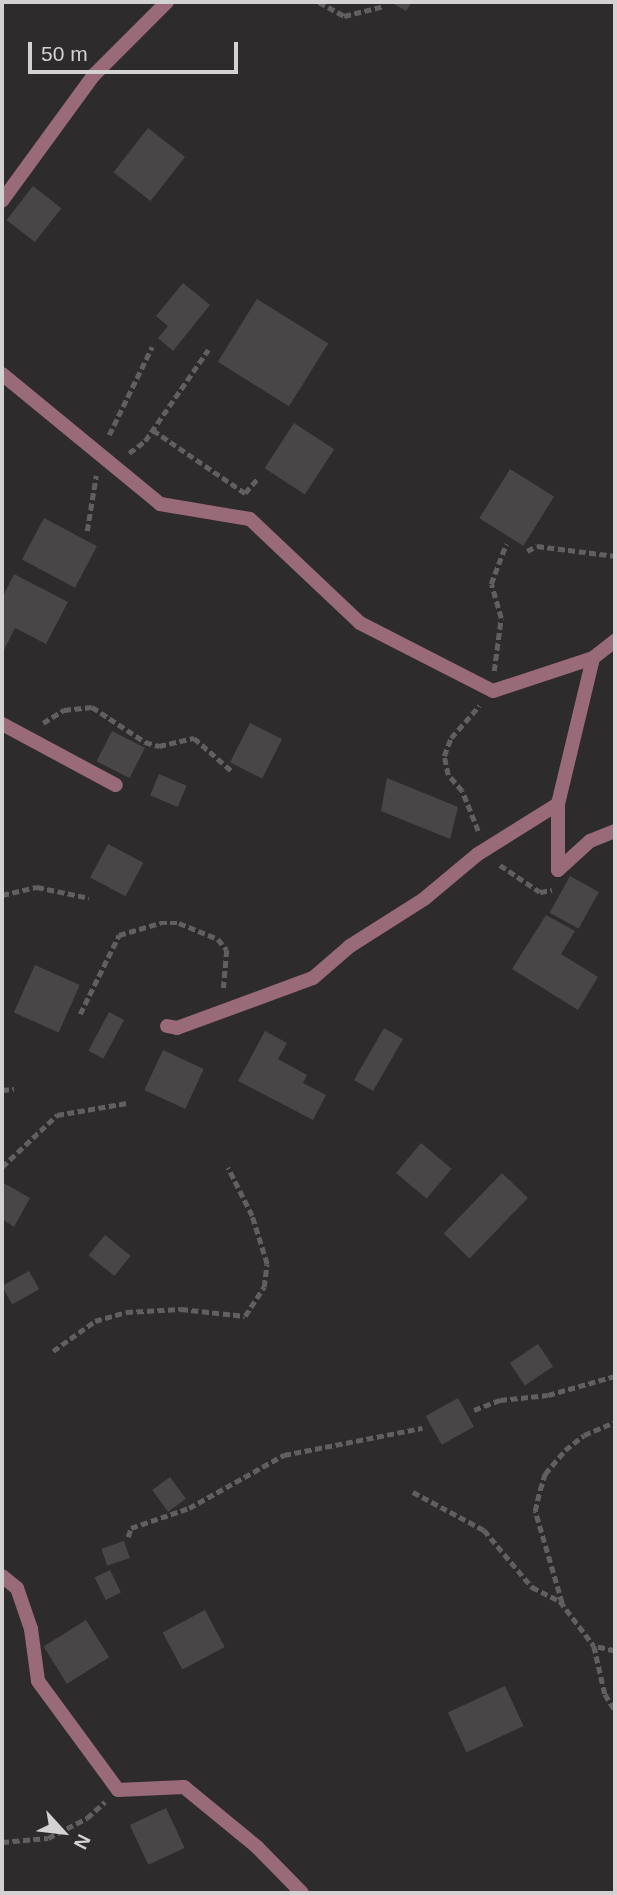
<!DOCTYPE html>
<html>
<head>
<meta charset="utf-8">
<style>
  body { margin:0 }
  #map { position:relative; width:617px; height:1895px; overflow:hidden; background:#2e2b2c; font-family:Arial,sans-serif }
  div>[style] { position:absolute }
  .building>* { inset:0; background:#494647; transform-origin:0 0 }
  .path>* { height:4.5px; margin-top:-2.25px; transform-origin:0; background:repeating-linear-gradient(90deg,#615f60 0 7px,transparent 0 10.5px) }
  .minor>* { height:14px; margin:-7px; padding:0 7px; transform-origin:7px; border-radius:7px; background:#996a77 }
  .tertiary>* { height:14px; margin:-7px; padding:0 7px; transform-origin:7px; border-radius:7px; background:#996a77 }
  span { translate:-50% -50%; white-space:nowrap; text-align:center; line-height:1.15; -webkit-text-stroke:5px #2e2b2c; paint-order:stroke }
  .frame { position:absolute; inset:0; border:4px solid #d3d1d2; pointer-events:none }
  .north { position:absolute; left:28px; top:1797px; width:70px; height:70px; -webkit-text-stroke:5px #2e2b2c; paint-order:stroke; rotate:117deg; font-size:19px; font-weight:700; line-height:28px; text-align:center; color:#d3d1d2 }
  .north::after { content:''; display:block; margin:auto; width:24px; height:32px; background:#d3d1d2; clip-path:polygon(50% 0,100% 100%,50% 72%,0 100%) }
  .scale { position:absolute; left:28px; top:42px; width:210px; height:32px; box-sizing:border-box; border:4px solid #d3d1d2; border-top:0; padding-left:9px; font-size:21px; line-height:24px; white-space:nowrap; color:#d3d1d2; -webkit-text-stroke:5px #2e2b2c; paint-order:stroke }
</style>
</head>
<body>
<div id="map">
  <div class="building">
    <div style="clip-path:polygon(391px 2px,412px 2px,406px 11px)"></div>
    <div style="left:148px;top:128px;width:47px;height:56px;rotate:38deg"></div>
    <div style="left:33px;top:186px;width:36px;height:43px;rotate:38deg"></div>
    <div style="clip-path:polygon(183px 283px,210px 305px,173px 351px,158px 338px,168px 326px,156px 316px)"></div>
    <div style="left:257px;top:299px;width:84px;height:74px;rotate:32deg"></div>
    <div style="left:294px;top:423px;width:48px;height:54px;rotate:33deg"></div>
    <div style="left:510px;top:469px;width:52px;height:58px;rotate:32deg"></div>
    <div style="left:44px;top:518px;width:60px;height:47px;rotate:28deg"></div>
    <div style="clip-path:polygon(14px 574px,68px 602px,46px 644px,15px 628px,2px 654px,2px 598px)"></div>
    <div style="left:250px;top:723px;width:36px;height:44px;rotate:27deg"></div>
    <div style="left:112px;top:731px;width:37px;height:34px;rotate:27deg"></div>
    <div style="left:159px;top:774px;width:30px;height:23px;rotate:23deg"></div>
    <div style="clip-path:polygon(387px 778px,458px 807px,450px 839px,381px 811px)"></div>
    <div style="left:108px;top:844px;width:40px;height:38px;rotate:28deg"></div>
    <div style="left:570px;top:876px;width:33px;height:42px;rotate:29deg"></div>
    <div style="clip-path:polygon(546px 915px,575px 931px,561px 954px,598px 977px,578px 1010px,512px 969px)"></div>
    <div style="left:35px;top:965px;width:49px;height:52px;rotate:24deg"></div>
    <div style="left:109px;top:1012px;width:17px;height:44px;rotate:28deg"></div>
    <div style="left:384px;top:1028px;width:22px;height:60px;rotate:30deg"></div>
    <div style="clip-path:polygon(265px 1031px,287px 1043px,278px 1059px,307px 1075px,303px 1083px,326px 1095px,313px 1120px,238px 1081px)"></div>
    <div style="left:163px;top:1050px;width:45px;height:44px;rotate:25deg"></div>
    <div style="left:421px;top:1143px;width:40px;height:39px;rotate:40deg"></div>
    <div style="left:502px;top:1173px;width:36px;height:84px;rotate:44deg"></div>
    <div style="clip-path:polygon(2px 1182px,30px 1198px,14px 1227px,2px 1219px)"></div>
    <div style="left:105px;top:1235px;width:33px;height:26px;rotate:39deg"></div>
    <div style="left:29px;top:1271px;width:21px;height:31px;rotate:61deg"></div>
    <div style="left:538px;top:1344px;width:27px;height:34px;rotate:56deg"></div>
    <div style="left:458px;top:1398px;width:33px;height:37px;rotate:61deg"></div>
    <div style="left:170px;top:1477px;width:27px;height:22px;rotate:54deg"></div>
    <div style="left:124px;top:1541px;width:18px;height:24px;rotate:71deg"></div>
    <div style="left:110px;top:1570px;width:25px;height:17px;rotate:64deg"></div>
    <div style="left:205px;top:1610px;width:42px;height:48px;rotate:62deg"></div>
    <div style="left:86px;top:1620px;width:44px;height:50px;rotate:58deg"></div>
    <div style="left:505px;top:1686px;width:44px;height:63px;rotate:65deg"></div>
    <div style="left:166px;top:1808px;width:44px;height:40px;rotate:65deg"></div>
  </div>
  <div class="path">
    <div style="left:319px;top:2px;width:29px;rotate:29deg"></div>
    <div style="left:344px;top:16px;width:41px;rotate:-14deg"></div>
    <div style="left:153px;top:430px;width:112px;rotate:34.4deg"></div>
    <div style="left:245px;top:493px;width:18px;rotate:-49deg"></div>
    <div style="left:109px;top:435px;width:98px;rotate:-64deg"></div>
    <div style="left:129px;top:453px;width:20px;rotate:-37deg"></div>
    <div style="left:145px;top:441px;width:111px;rotate:-55.3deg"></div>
    <div style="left:87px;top:531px;width:56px;rotate:-80.7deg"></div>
    <div style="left:527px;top:551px;width:11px;rotate:-27deg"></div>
    <div style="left:537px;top:546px;width:79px;rotate:7.3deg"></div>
    <div style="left:494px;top:671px;width:53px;rotate:-82.5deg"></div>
    <div style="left:501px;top:618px;width:35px;rotate:-106deg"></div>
    <div style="left:491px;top:584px;width:43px;rotate:-69.4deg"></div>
    <div style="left:43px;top:723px;width:25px;rotate:-32deg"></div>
    <div style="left:64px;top:710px;width:28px;rotate:-6deg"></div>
    <div style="left:92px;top:707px;width:64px;rotate:33.4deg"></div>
    <div style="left:145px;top:742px;width:15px;rotate:16deg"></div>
    <div style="left:159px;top:746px;width:36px;rotate:-13deg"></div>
    <div style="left:194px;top:738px;width:52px;rotate:41.1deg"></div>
    <div style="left:478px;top:831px;width:43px;rotate:-111.8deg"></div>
    <div style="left:462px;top:791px;width:21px;rotate:-131deg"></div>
    <div style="left:448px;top:775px;width:19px;rotate:-102deg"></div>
    <div style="left:444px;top:756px;width:19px;rotate:-69deg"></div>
    <div style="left:451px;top:738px;width:43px;rotate:-48.8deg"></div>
    <div style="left:500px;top:865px;width:48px;rotate:34deg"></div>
    <div style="left:540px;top:892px;width:12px;rotate:-9deg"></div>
    <div style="left:2px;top:895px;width:36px;rotate:-13deg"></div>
    <div style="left:37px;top:887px;width:53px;rotate:11.9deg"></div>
    <div style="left:80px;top:1014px;width:88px;rotate:-63.7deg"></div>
    <div style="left:119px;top:935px;width:43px;rotate:-16.3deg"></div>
    <div style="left:160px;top:923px;width:19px"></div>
    <div style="left:179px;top:923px;width:42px;rotate:22.3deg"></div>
    <div style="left:218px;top:939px;width:14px;rotate:51deg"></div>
    <div style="left:227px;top:950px;width:38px;rotate:95deg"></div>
    <div style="left:2px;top:1090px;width:12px;rotate:-5deg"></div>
    <div style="left:2px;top:1167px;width:76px;rotate:-43.4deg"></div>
    <div style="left:57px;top:1115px;width:71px;rotate:-9.7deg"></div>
    <div style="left:53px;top:1351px;width:52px;rotate:-35.5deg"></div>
    <div style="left:95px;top:1321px;width:32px;rotate:-16deg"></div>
    <div style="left:126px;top:1312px;width:55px;rotate:-3.1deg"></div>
    <div style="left:181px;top:1309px;width:64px;rotate:6.2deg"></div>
    <div style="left:245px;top:1316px;width:35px;rotate:-57deg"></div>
    <div style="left:264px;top:1287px;width:23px;rotate:-83deg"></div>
    <div style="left:267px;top:1264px;width:50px;rotate:-107.4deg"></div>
    <div style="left:252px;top:1216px;width:54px;rotate:-116.6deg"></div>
    <div style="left:474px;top:1410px;width:28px;rotate:-21deg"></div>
    <div style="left:500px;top:1400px;width:48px;rotate:-5.9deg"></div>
    <div style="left:548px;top:1395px;width:70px;rotate:-15.8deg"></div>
    <div style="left:413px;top:1492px;width:81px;rotate:28.2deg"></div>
    <div style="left:484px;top:1530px;width:75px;rotate:49.9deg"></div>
    <div style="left:532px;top:1587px;width:31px;rotate:27deg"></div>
    <div style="left:560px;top:1601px;width:56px;rotate:52.9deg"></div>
    <div style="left:128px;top:1537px;width:9px;rotate:-72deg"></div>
    <div style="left:131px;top:1528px;width:61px;rotate:-19deg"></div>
    <div style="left:189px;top:1508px;width:109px;rotate:-29.2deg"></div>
    <div style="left:284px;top:1455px;width:141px;rotate:-11.1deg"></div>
    <div style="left:562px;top:1603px;width:96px;rotate:-106.4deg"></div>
    <div style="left:535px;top:1511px;width:22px;rotate:-77deg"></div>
    <div style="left:540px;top:1490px;width:17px;rotate:-73deg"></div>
    <div style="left:545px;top:1474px;width:31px;rotate:-50deg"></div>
    <div style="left:565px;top:1450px;width:24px;rotate:-38deg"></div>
    <div style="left:584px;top:1435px;width:34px;rotate:-23deg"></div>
    <div style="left:615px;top:1651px;width:22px;rotate:-167deg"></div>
    <div style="left:594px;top:1646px;width:49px;rotate:77.1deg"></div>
    <div style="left:605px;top:1694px;width:19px;rotate:58deg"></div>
    <div style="left:2px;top:1842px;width:46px;rotate:-5deg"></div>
    <div style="left:48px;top:1838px;width:44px;rotate:-27.1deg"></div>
    <div style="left:87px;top:1818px;width:24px;rotate:-42deg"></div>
  </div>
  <div class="minor">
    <div style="left:2px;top:374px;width:205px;rotate:39.4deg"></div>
    <div style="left:160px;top:504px;width:91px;rotate:9.5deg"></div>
    <div style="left:250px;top:519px;width:151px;rotate:43.4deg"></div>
    <div style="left:360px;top:623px;width:149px;rotate:27.1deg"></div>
    <div style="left:493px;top:691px;width:105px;rotate:-18.3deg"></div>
    <div style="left:2px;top:724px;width:129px;rotate:28.2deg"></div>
    <div style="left:558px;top:804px;width:66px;rotate:90deg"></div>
    <div style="left:558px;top:870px;width:43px;rotate:-42.2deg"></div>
    <div style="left:590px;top:841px;width:27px;rotate:-22deg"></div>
    <div style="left:167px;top:1026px;width:10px;rotate:11deg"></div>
    <div style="left:177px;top:1028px;width:145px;rotate:-20.2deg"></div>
    <div style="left:313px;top:978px;width:49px;rotate:-40.9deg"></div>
    <div style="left:350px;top:946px;width:88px;rotate:-32.4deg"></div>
    <div style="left:424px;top:899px;width:70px;rotate:-39.8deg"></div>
    <div style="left:478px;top:854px;width:94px;rotate:-32deg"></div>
    <div style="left:558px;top:804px;width:150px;rotate:-76.5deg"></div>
    <div style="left:593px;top:658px;width:28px;rotate:-38deg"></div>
    <div style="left:2px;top:1576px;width:19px;rotate:39deg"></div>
    <div style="left:17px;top:1588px;width:43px;rotate:71.1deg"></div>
    <div style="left:31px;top:1629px;width:52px;rotate:82.3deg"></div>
    <div style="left:38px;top:1681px;width:135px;rotate:53.7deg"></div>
    <div style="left:118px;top:1790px;width:66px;rotate:-2.6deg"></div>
    <div style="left:184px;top:1787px;width:94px;rotate:39.4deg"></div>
    <div style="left:257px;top:1847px;width:64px;rotate:45.6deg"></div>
  </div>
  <div class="tertiary">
    <div style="left:2px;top:201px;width:156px;rotate:-53.9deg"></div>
    <div style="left:94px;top:75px;width:103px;rotate:-45deg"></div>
  </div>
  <div class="frame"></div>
  <div class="north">N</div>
  <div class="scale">50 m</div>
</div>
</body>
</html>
